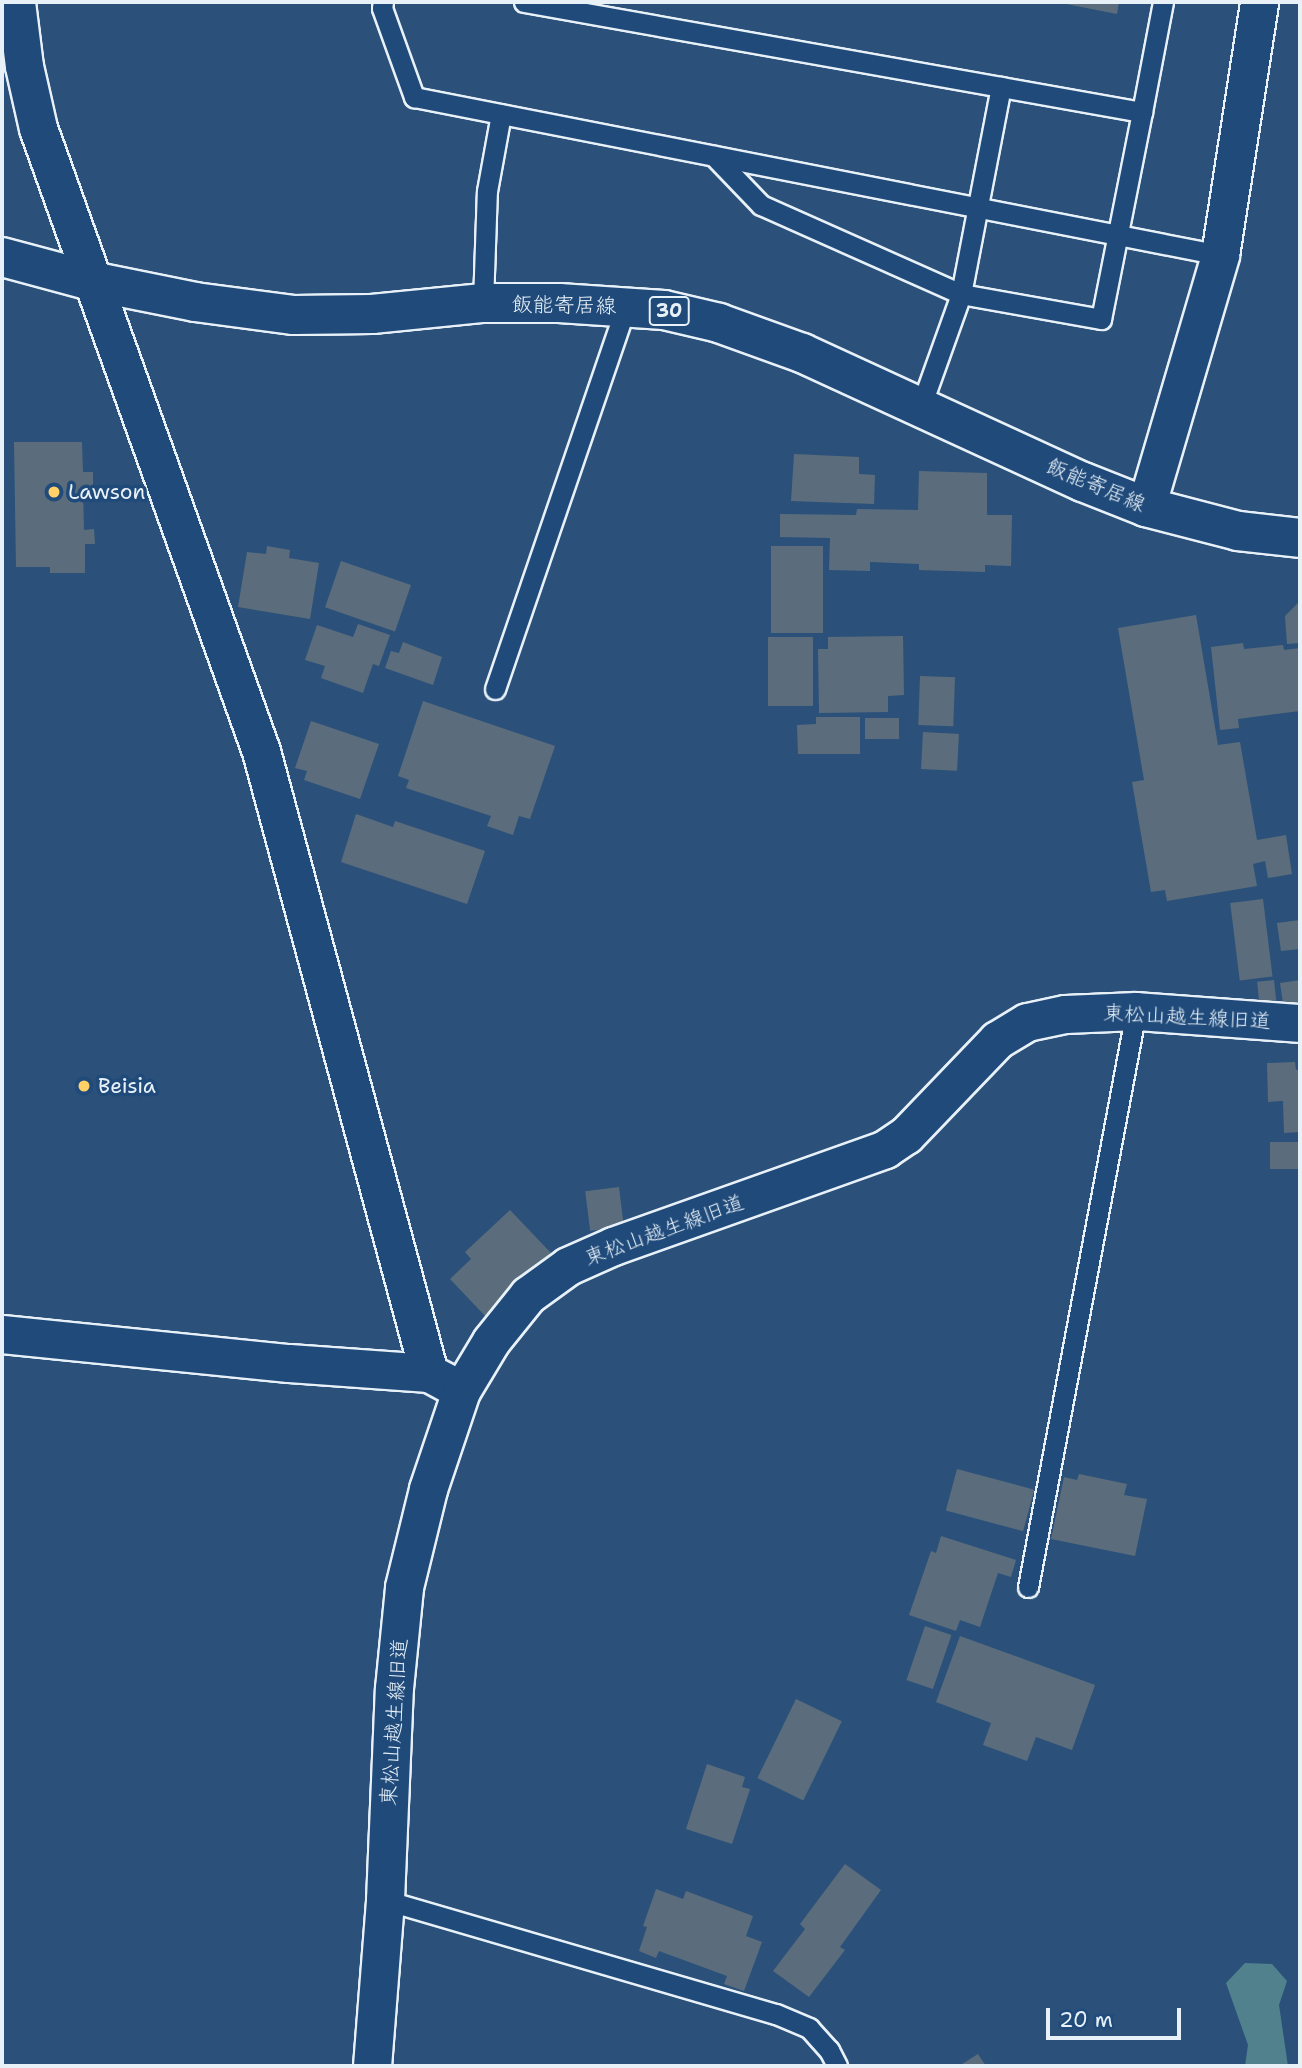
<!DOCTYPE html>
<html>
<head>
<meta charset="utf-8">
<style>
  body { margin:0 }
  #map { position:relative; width:1302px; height:2068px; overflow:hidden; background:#2b517a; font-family:"Shantell Sans","Klee One",sans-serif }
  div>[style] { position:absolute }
  .green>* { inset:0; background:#51818c }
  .building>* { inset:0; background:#5b6d7c; transform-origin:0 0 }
  .roads { filter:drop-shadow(2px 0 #e8f1f8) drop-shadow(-2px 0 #e8f1f8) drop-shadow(0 2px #e8f1f8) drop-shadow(0 -2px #e8f1f8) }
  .service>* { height:19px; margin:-9.5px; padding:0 9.5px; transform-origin:9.5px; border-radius:9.5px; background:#1f4a7a }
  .minor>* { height:37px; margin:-18.5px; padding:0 18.5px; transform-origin:18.5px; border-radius:18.5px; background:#1f4a7a }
  .primary>* { height:38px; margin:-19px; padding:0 19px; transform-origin:19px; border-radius:19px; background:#1f4a7a }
  .dots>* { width:19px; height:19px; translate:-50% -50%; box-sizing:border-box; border:4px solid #1f4a7a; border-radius:50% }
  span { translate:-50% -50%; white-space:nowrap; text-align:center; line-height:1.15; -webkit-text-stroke:7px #1f4a7a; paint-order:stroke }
  .shield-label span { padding:2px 5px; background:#1f4a7a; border:2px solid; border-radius:5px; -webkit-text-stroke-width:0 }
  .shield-label { font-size:19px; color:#e8f1f8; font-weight:700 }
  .street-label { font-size:21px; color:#e8f1f8 }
  .poi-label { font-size:21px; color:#e8f1f8 }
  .left { translate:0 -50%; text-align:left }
  .frame { position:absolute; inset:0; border:4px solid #e8f1f8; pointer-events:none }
  .scale { position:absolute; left:1046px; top:2008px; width:135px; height:32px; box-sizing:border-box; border:4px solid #e8f1f8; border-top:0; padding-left:9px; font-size:21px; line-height:24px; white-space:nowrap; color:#e8f1f8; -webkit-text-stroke:5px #1f4a7a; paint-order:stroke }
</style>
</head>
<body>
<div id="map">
  <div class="green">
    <div style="clip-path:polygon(1245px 1963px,1272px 1964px,1287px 1981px,1279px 2005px,1288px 2066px,1245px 2066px,1248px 2045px,1226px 1983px)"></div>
  </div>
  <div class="building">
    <div style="clip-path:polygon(1056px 2px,1119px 2px,1117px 14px)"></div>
    <div style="clip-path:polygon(14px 442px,82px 442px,83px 472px,93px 472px,93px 488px,83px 488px,84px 530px,94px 529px,95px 544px,85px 544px,85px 573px,50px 573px,50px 567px,16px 567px)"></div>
    <div style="clip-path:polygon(794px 454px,859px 457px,859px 474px,875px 475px,874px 504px,791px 501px)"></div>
    <div style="clip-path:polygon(919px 471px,987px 473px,987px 515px,1012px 515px,1011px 566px,985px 565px,985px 572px,919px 570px,919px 564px,870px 562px,870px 571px,829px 570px,830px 538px,780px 537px,780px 514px,856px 515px,857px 509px,918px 510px)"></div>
    <div style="clip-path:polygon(267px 546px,290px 550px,289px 558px,319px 563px,310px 619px,238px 607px,247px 552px,266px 554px)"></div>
    <div style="left:771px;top:546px;width:52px;height:87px"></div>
    <div style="left:341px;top:561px;width:74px;height:49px;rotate:19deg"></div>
    <div style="clip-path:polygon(1300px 601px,1300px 643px,1287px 644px,1285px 616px)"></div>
    <div style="clip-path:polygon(1196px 615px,1218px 745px,1240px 742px,1257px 840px,1286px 835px,1292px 874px,1268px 878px,1265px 861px,1253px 864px,1257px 886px,1167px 901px,1165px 890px,1151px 892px,1132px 782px,1144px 780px,1118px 628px)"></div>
    <div style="clip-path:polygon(358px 624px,390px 635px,379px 666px,373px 664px,363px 693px,321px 678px,325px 666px,305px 660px,317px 625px,353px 637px)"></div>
    <div style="clip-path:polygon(903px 636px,904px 695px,888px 696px,888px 712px,819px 713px,818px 649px,828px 649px,828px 637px)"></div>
    <div style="left:768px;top:637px;width:45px;height:69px"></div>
    <div style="clip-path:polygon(403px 642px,442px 657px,433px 685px,385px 668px,391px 651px,399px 653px)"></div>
    <div style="clip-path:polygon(1243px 643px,1244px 649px,1283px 645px,1284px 650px,1300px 648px,1300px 711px,1238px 719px,1239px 728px,1220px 730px,1211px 647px)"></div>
    <div style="left:920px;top:676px;width:35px;height:49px;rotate:2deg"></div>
    <div style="clip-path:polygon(423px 701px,555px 746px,530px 819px,519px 816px,513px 835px,487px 826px,491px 816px,406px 788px,409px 780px,398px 776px)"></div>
    <div style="clip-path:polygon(816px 717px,860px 717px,860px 754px,798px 754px,797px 725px,816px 724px)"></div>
    <div style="left:865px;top:718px;width:34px;height:21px"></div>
    <div style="clip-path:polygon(311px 721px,379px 744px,360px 799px,304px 780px,307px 771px,295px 768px)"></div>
    <div style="left:923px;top:732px;width:36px;height:37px;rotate:3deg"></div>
    <div style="clip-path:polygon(356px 814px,393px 827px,395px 821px,485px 851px,467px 904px,341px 862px)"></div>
    <div style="left:1263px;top:899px;width:78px;height:33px;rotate:83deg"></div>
    <div style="clip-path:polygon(1300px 920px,1300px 949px,1281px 951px,1277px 923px)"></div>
    <div style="left:1274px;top:980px;width:28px;height:17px;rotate:84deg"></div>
    <div style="clip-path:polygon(1300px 980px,1300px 1008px,1284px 1010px,1280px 983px)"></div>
    <div style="clip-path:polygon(1295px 1062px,1296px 1070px,1300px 1069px,1300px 1132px,1284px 1133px,1283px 1101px,1268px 1102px,1267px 1063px)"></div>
    <div style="left:1270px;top:1142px;width:30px;height:27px"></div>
    <div style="left:619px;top:1187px;width:40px;height:34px;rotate:83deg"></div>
    <div style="clip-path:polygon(510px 1210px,551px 1253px,519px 1283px,488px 1319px,450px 1279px,471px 1259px,465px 1252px)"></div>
    <div style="left:957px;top:1469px;width:80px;height:43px;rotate:15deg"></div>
    <div style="clip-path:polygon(1079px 1474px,1127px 1484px,1124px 1495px,1147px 1499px,1135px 1556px,1051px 1539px,1064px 1477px,1077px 1480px)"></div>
    <div style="clip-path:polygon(941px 1536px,1016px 1560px,1011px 1577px,998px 1573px,980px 1627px,960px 1620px,956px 1631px,909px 1615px,931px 1551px,936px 1553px)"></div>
    <div style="left:925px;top:1626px;width:28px;height:57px;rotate:19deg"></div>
    <div style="clip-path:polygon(960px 1636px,1095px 1685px,1072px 1750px,1036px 1737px,1027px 1761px,983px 1745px,991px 1723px,936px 1702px)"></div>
    <div style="left:796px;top:1699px;width:51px;height:88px;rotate:26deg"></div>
    <div style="clip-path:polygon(707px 1764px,745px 1777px,742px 1787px,750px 1789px,732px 1844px,686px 1829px)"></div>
    <div style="clip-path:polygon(845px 1864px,881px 1890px,840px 1947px,845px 1950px,809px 1997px,773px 1971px,805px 1929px,800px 1924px)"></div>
    <div style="clip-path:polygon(656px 1889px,683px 1899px,686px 1891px,753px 1916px,746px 1936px,762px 1942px,744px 1991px,724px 1984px,727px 1976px,659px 1951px,656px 1958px,639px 1951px,647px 1927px,643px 1926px)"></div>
    <div style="clip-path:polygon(978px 2054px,986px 2066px,959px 2066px)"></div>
  </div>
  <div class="roads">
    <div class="service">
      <div style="left:383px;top:2px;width:6px;rotate:99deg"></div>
      <div style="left:382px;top:8px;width:95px;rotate:70.2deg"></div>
      <div style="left:414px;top:97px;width:821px;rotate:11.09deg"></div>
      <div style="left:524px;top:2px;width:628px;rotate:10.09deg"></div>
      <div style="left:1142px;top:112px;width:211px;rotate:101.2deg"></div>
      <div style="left:1101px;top:319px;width:142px;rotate:-169.9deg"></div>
      <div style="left:961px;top:294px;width:219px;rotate:-156deg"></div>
      <div style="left:761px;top:205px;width:68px;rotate:-133.8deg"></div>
      <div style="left:1142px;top:112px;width:112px;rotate:-79.2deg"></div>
      <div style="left:483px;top:303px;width:112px;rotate:-88deg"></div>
      <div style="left:487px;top:191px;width:78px;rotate:-79.7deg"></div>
      <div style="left:921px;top:406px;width:119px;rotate:-70.3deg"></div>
      <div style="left:961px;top:294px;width:211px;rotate:-79.1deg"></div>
      <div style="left:495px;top:689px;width:405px;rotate:-71.1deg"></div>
      <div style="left:1028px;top:1587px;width:586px;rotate:-79.38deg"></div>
      <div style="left:385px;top:1900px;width:407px;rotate:16.3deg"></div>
      <div style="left:776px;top:2014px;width:36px;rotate:23deg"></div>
      <div style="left:809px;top:2028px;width:30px;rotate:48deg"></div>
      <div style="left:829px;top:2050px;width:18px;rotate:63deg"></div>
    </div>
    <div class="minor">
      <div style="left:16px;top:2px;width:64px;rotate:82.9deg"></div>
      <div style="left:24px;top:66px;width:64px;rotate:77.3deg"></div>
      <div style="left:38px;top:128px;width:662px;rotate:70.31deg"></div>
      <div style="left:261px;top:751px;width:644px;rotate:74.89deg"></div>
      <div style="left:1146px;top:507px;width:263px;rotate:-73.6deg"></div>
      <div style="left:1220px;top:255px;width:256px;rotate:-81.2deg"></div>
      <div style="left:2px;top:1334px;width:288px;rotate:5.8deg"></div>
      <div style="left:289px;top:1363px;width:140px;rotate:4.1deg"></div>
      <div style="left:429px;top:1373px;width:21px;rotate:28deg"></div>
      <div style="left:372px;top:2066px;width:167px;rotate:-85.5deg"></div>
      <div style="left:385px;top:1900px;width:212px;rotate:-87.6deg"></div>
      <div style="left:394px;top:1688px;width:101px;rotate:-84.3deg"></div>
      <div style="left:404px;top:1587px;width:101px;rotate:-76.2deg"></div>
      <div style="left:428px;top:1489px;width:103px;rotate:-71.4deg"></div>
      <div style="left:461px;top:1391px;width:58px;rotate:-59deg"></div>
      <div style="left:491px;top:1341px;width:59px;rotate:-51.2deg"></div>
      <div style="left:528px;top:1295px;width:49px;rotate:-35.9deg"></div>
      <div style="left:568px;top:1266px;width:49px;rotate:-24deg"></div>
      <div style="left:613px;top:1246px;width:289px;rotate:-19.6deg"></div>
      <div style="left:885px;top:1149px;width:25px;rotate:-34deg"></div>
      <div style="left:906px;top:1135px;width:132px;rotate:-46.2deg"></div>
      <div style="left:997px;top:1040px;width:35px;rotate:-31deg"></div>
      <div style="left:1027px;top:1022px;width:39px;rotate:-12deg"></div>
      <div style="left:1065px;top:1014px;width:71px;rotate:-2.4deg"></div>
      <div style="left:1136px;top:1011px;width:164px;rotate:4.2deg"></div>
    </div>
    <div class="primary">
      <div style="left:2px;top:257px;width:92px;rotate:15.1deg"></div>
      <div style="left:91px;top:281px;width:106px;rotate:11.4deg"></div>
      <div style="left:195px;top:302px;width:100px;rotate:7.5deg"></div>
      <div style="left:294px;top:315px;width:78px;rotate:-0.7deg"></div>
      <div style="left:372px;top:314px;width:112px;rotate:-5.7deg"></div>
      <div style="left:483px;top:303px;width:76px"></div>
      <div style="left:559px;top:303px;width:105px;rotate:3.8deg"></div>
      <div style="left:664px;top:310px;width:57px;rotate:13.3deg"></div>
      <div style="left:719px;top:323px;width:88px;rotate:19.9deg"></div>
      <div style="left:802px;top:353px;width:309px;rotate:24.7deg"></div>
      <div style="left:1083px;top:482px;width:68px;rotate:21.6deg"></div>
      <div style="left:1146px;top:507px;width:95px;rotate:14.6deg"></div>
      <div style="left:1238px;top:531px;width:62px;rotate:6.4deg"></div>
    </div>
  </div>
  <div class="dots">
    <div style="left:54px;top:492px;background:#ffd166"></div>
    <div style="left:84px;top:1086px;background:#ffd166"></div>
  </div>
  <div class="shield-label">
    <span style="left:669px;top:311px">30</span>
  </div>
  <div class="street-label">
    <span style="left:564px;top:305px;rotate:1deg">飯能寄居線</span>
    <span style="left:1096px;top:485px;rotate:23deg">飯能寄居線</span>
    <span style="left:1187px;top:1017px;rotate:3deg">東松山越生線旧道</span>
    <span style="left:664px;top:1230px;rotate:-20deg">東松山越生線旧道</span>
    <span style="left:394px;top:1722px;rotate:-86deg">東松山越生線旧道</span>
  </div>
  <div class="poi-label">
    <span class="left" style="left:68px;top:492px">Lawson</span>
    <span class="left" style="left:98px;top:1086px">Beisia</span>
  </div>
  <div class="frame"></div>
  <div class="scale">20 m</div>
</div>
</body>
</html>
